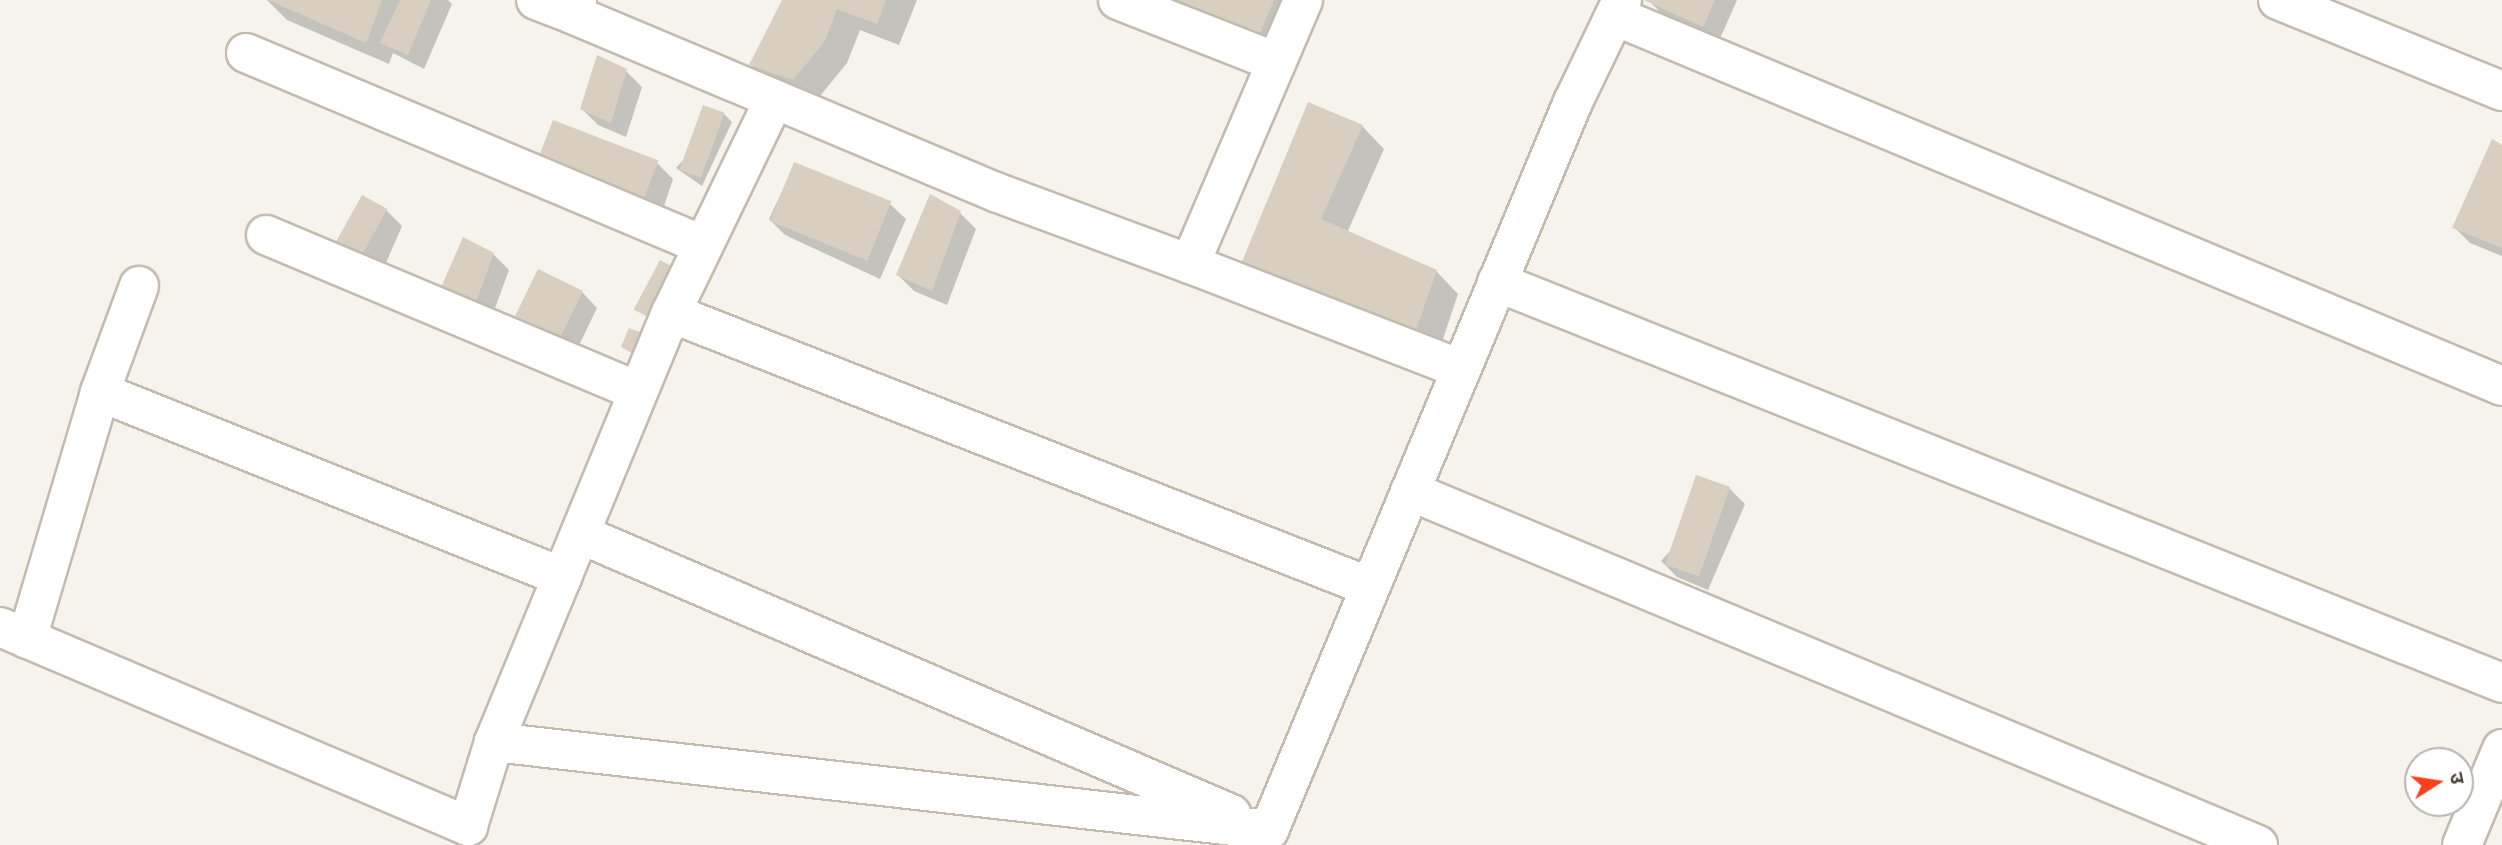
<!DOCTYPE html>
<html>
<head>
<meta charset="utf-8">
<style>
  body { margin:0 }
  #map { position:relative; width:2502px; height:845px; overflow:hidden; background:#f6f3ec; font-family:Lato,"Noto Sans Devanagari",sans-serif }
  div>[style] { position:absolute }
  .shadow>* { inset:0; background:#0003 }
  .building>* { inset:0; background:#d8cfc1; transform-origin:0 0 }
  .roads { filter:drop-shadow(2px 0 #c2bbae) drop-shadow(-2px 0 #c2bbae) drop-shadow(0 2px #c2bbae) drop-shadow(0 -2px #c2bbae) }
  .street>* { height:38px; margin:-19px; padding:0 19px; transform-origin:19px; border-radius:19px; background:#fff }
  span { translate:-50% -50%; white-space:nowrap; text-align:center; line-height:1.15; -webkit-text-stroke:6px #fff; paint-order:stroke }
  .north { position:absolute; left:2404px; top:747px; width:70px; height:70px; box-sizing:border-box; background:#fff; border:2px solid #b7b4b0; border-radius:50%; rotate:78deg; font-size:19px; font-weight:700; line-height:28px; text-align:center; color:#4b4439 }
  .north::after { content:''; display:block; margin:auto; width:24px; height:32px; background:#fc3f1d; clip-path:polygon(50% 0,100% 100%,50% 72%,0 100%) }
</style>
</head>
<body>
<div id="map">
  <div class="shadow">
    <div style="clip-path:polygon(267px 0,448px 0,452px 4px,424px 69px,393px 53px,389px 64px,287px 20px)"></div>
    <div style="clip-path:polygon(784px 0,917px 0,899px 45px,860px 30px,847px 63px,816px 101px,774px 87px,751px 65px)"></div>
    <div style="clip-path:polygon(1178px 0,1306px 0,1278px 64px)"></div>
    <div style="clip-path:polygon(1648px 0,1737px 0,1719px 41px,1664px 16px)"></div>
    <div style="clip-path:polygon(626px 71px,642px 87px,626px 137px,598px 125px,582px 109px)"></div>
    <div style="clip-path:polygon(724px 114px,732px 122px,702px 186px,676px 168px)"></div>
    <div style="clip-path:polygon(1362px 126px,1384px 149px,1347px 233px,1436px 271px,1458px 294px,1439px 351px,1266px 286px)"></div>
    <div style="clip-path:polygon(2502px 147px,2502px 256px,2470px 243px,2454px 227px)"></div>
    <div style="clip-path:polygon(657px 163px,673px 179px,657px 227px,545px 183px)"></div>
    <div style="clip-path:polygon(795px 164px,890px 204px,906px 219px,880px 279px,785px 235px,769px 219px)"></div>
    <div style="clip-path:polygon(386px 210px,402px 226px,379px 279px,352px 271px)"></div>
    <div style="clip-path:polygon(960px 213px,976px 229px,947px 305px,914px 291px,898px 275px)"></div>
    <div style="clip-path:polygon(493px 254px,509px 270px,488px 327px,453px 314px)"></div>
    <div style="clip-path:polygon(582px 292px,597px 308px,570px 364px,512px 327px)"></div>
    <div style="clip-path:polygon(1729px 488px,1745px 504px,1708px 590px,1677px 577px,1661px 561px)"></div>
  </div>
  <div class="building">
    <div style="clip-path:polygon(268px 0,382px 0,366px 43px)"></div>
    <div style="clip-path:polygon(400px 0,431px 0,408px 55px,380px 43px)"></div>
    <div style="clip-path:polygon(782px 0,886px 0,877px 24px,837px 9px,825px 41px,793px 80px,749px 65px)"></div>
    <div style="clip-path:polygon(1176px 0,1274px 0,1256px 43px,1173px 7px)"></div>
    <div style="clip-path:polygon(1644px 0,1715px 0,1703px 27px)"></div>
    <div style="clip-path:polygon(597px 55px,627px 69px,611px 123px,580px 109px)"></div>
    <div style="clip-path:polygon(1308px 102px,1363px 125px,1321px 219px,1437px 270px,1416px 330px,1241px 264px)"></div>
    <div style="left:703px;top:105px;width:23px;height:69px;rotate:20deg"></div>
    <div style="left:553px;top:120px;width:113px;height:55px;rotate:21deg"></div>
    <div style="clip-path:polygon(2492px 139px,2502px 145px,2502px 248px,2452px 228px)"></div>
    <div style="left:794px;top:162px;width:105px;height:64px;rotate:22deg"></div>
    <div style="clip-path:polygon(930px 194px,961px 211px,932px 291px,896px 275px)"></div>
    <div style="left:362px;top:195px;width:29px;height:67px;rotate:29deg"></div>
    <div style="clip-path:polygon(463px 237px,494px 253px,472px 313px,436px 299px)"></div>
    <div style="left:660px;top:260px;width:19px;height:56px;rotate:28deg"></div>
    <div style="left:538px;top:269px;width:50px;height:65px;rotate:26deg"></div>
    <div style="clip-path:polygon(629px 328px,651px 336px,642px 359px,621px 347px)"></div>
    <div style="left:1696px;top:475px;width:36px;height:95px;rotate:19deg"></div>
  </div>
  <div class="roads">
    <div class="street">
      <div style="left:536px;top:0;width:39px;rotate:21deg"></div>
      <div style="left:572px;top:14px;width:15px;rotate:-70deg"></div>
      <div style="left:1118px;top:0;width:170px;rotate:21.4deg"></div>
      <div style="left:2278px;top:0;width:242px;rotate:22.1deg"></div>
      <div style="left:572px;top:14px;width:462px;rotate:22.8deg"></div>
      <div style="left:998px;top:193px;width:205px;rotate:20.3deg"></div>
      <div style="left:1190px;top:264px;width:287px;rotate:-66.8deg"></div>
      <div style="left:1615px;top:16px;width:961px;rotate:22.64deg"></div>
      <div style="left:246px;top:53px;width:496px;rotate:22.8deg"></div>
      <div style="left:266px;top:235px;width:403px;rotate:22.8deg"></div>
      <div style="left:1190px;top:264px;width:291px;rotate:21.2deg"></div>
      <div style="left:1497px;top:282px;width:1082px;rotate:21.75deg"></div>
      <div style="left:671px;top:313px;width:237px;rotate:-64.2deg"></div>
      <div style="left:100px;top:392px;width:498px;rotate:21.8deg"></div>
      <div style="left:1410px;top:491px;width:919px;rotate:22.66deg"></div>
      <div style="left:580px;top:534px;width:709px;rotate:23.27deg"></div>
      <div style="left:0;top:627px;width:509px;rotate:23.04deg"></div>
      <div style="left:468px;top:826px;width:88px;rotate:-72.8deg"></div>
      <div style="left:494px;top:742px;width:464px;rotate:-67.6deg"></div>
      <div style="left:671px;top:313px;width:751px;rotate:21.4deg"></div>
      <div style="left:27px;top:639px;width:258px;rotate:-73.5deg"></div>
      <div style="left:100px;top:392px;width:113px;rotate:-69.8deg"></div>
      <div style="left:494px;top:742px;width:780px;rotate:6.48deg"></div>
      <div style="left:1269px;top:830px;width:789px;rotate:-67.34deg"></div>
      <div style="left:1573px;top:102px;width:113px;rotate:-64.3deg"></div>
      <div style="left:2462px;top:845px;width:104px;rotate:-67.4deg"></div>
    </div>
  </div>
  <div class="north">उ</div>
</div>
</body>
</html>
